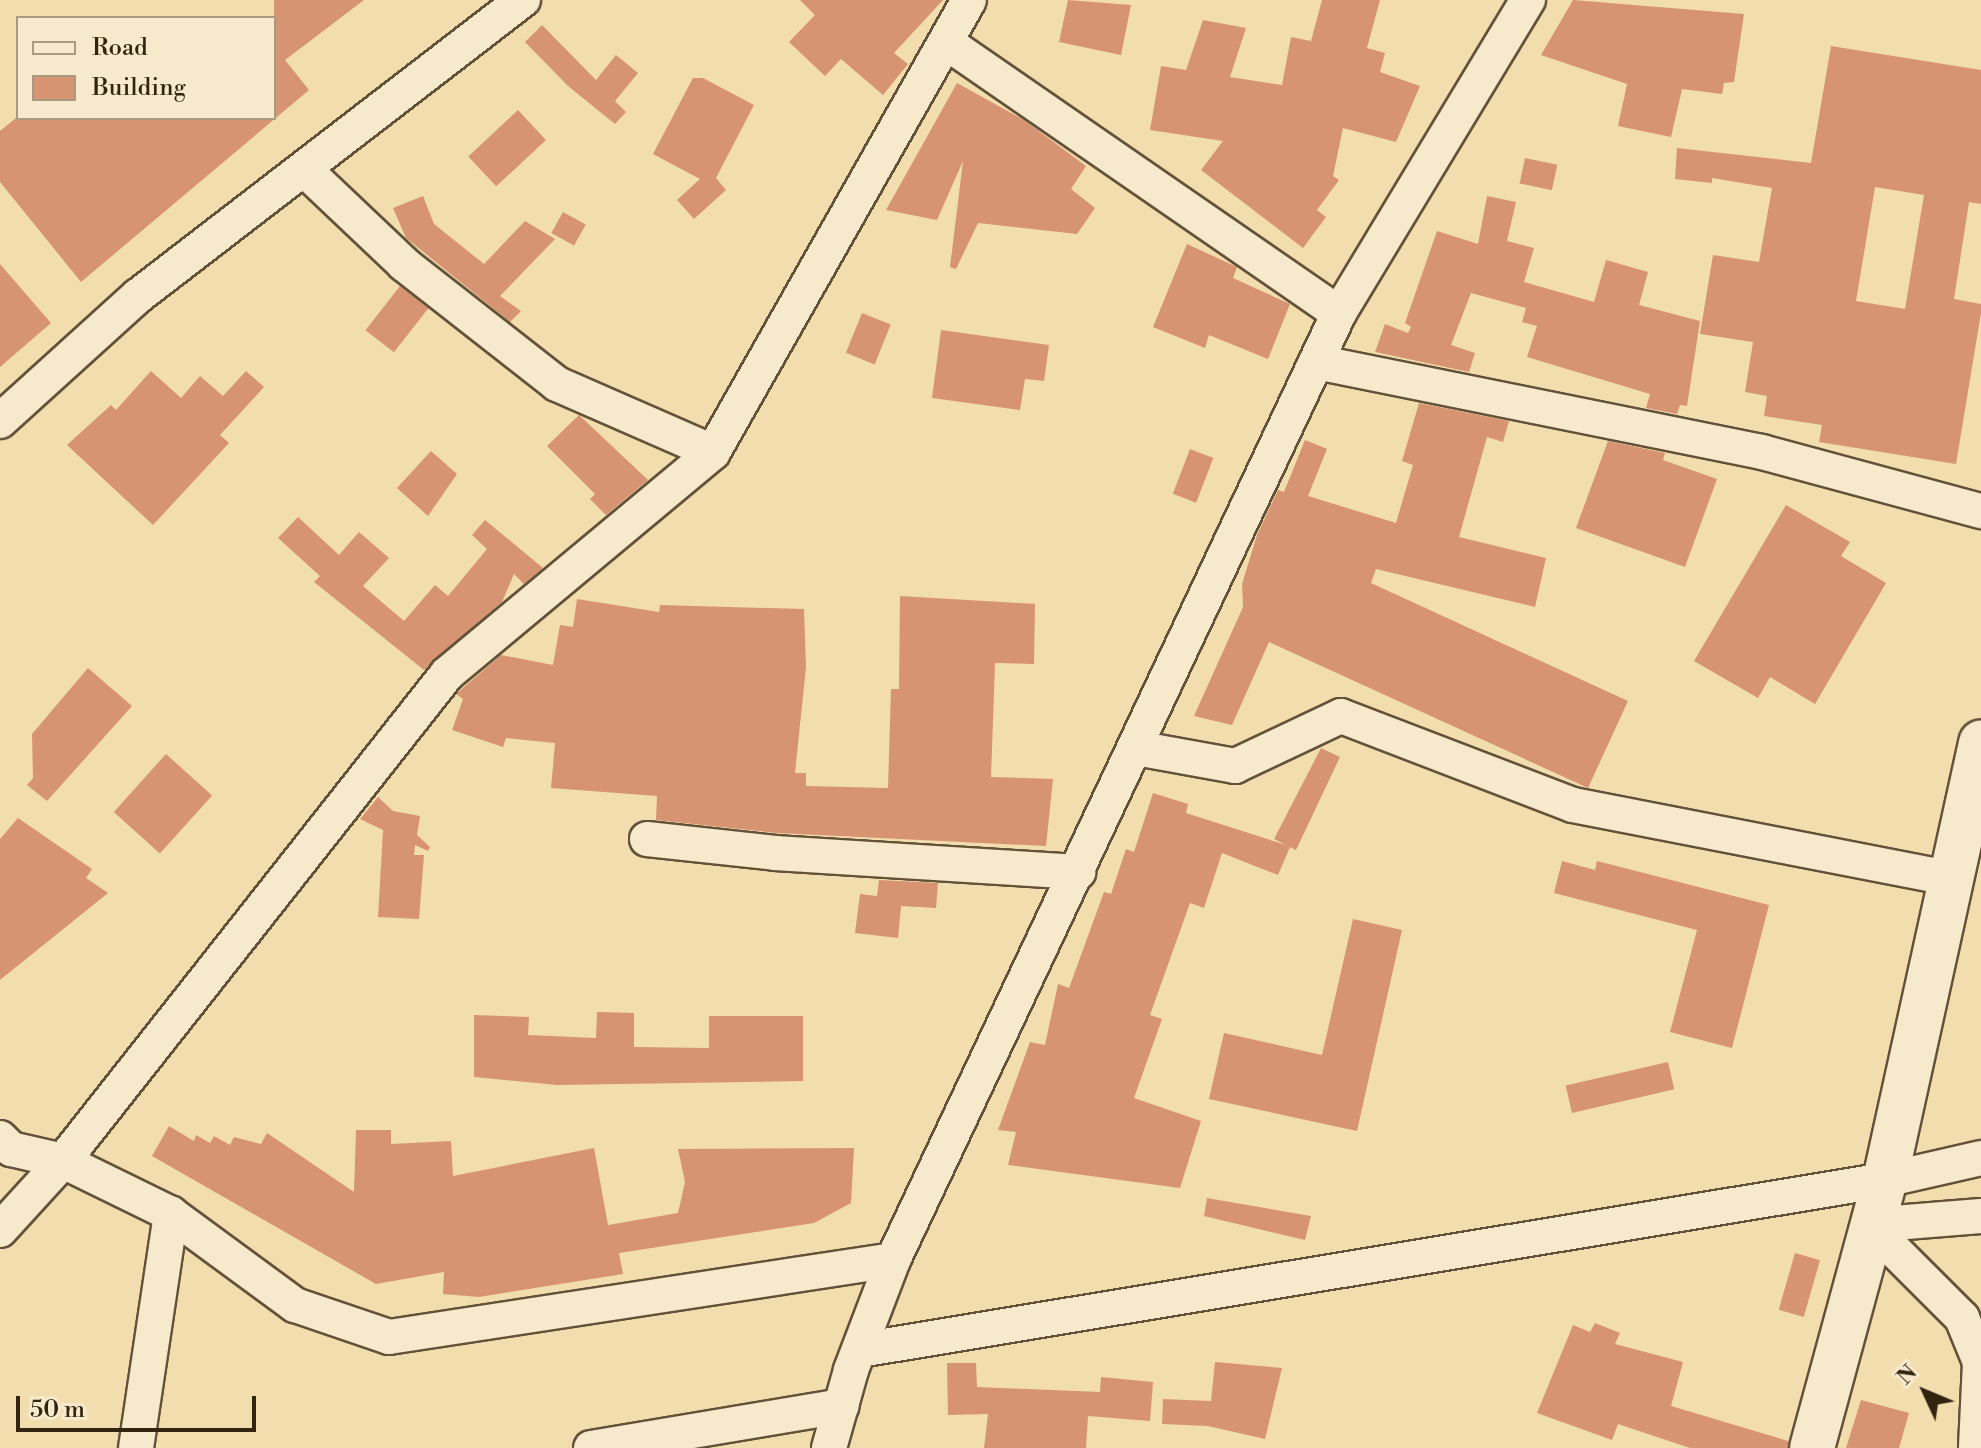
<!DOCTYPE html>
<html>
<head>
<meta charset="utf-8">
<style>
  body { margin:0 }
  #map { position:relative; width:1981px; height:1448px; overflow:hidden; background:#f2ddaf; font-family:"Libre Bodoni",serif }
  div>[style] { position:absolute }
  .building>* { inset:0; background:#d79472; transform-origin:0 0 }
  .roads { filter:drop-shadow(2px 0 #635238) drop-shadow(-2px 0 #635238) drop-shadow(0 2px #635238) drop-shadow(0 -2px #635238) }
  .street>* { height:34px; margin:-17px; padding:0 17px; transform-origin:17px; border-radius:17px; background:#f7e9cb }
  .secondary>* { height:44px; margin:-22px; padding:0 22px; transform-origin:22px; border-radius:22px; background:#f7e9cb }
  span { translate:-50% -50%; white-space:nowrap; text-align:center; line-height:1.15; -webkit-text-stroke:6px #f7e9cb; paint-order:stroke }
  .legend { position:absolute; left:16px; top:16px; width:260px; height:104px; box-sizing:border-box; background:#f7e9cb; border:2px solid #a99a80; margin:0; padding:10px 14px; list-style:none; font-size:24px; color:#332410 }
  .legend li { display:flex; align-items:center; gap:16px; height:40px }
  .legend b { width:40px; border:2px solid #a99a80 }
  .north { position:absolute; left:1885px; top:1352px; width:80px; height:80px; -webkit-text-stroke:6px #f7e9cb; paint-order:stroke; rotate:314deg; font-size:22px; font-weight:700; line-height:32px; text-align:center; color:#332410 }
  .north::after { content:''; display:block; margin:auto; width:28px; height:36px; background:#332410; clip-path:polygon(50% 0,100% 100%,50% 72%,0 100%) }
  .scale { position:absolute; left:16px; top:1396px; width:240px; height:36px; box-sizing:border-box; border:4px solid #332410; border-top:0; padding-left:10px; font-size:24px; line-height:28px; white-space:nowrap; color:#332410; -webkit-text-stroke:6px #f7e9cb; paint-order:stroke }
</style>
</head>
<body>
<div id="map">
  <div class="building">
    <div style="clip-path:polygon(274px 0,364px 0,285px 60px,309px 90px,81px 282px,0 182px,0 131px,16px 118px,274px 118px)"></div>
    <div style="clip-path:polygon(800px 0,943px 0,894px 53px,908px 64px,883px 95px,841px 59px,825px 76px,789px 42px,815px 15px)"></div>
    <div style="clip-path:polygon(1068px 0,1131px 5px,1121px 55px,1059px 42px)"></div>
    <div style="clip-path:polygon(1322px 0,1380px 0,1367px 48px,1385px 53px,1380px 72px,1420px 86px,1396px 142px,1343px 128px,1333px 176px,1339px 180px,1317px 210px,1326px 217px,1303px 248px,1201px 170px,1223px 141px,1150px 130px,1161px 66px,1186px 70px,1203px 20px,1246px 28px,1230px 77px,1282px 85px,1291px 37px,1311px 41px)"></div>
    <div style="clip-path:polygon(1573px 0,1744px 14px,1734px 82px,1724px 83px,1722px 94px,1682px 89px,1671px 137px,1618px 126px,1627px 84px,1541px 55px)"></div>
    <div style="clip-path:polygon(542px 25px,596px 80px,616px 55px,638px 73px,615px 101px,626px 112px,615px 124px,568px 86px,525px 42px)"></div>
    <div style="clip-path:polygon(evenodd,1831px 46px,1981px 70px,1981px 204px,1969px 202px,1954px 299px,1981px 304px,1981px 313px,1956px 464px,1819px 442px,1822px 425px,1764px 416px,1767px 396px,1745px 392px,1753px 342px,1700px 334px,1713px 255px,1759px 262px,1772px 188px,1712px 178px,1712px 183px,1675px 179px,1677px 148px,1811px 163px,1831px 46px,1875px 187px,1924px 195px,1905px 309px,1856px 301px,1875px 187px)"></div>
    <div style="clip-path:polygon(693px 78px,703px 78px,754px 105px,716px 178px,726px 190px,694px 219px,677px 200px,700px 179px,653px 154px)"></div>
    <div style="clip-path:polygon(957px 83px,1024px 120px,1086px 166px,1071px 189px,1095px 208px,1077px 234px,978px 223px,956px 269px,950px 267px,963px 161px,937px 220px,886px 210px)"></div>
    <div style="left:518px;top:110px;width:41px;height:68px;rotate:47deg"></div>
    <div style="left:1525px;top:158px;width:33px;height:26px;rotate:12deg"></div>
    <div style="clip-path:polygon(423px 196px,434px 224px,484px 264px,525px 221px,555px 239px,500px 296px,521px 311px,510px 322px,406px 238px,393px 208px)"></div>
    <div style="clip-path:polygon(1487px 196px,1516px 202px,1507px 241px,1534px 248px,1524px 282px,1594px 302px,1606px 260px,1648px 272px,1639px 305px,1700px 321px,1687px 406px,1680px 405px,1677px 414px,1646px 408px,1650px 394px,1527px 357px,1537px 326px,1522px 322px,1526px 308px,1471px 293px,1451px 345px,1475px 353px,1469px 372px,1375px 352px,1385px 324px,1408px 333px,1411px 327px,1405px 323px,1437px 231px,1478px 244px)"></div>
    <div style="left:563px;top:212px;width:26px;height:24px;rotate:29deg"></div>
    <div style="clip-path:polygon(1187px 244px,1237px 267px,1233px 278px,1290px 304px,1268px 359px,1209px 335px,1205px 348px,1153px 327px)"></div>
    <div style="clip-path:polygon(0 264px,51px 323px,0 367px)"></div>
    <div style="left:400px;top:286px;width:36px;height:56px;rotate:38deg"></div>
    <div style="left:862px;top:313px;width:31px;height:43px;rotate:22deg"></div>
    <div style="clip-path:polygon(941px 330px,1049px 345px,1044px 381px,1025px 379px,1020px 410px,932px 398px)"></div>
    <div style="clip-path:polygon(151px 371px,181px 398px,200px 376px,223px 396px,246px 371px,264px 387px,220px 435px,229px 443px,153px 525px,67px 445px,111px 405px,116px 410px)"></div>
    <div style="clip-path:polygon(1419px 403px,1509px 421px,1503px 442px,1487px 437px,1459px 537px,1546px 558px,1535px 607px,1376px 569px,1371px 583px,1628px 701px,1588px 788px,1269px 642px,1232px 725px,1194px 716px,1243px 607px,1242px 584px,1257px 535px,1278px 490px,1284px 492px,1305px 440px,1327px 449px,1308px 496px,1396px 523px,1413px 465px,1402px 461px)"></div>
    <div style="clip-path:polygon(579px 415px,648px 480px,606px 515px,590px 499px,595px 494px,547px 446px)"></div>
    <div style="clip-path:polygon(1608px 441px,1665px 453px,1663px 460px,1717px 479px,1685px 567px,1576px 528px)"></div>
    <div style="left:1190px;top:449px;width:25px;height:48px;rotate:21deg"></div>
    <div style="clip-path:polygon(431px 451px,457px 474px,428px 516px,397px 488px)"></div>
    <div style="clip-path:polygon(1786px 505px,1850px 542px,1841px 556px,1886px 583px,1815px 704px,1770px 677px,1758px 698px,1694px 661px)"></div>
    <div style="clip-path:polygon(298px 517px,339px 555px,359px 532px,389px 558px,363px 586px,404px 621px,435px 585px,448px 596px,487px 549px,472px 535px,485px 520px,543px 568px,524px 584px,514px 574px,502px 602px,424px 670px,314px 582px,320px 576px,278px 538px)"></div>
    <div style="clip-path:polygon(900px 596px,1035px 604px,1034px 664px,995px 663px,991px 777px,1053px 779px,1046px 846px,777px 833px,656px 820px,657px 796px,551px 788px,555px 743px,506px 738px,503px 747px,452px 730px,463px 699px,456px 694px,501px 655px,553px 665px,560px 625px,573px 627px,577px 599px,659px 612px,660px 605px,804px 609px,806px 667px,795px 773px,806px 773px,806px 786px,888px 788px,891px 689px,899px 689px)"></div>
    <div style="clip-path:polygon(88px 668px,132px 706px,47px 801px,27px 785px,33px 778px,32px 734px)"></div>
    <div style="clip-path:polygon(1321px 748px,1340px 757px,1296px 850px,1290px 847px,1278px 875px,1222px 853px,1204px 908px,1190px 903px,1150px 1015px,1162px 1019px,1134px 1098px,1201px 1121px,1180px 1188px,1008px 1165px,1016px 1132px,998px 1130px,1030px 1042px,1045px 1045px,1058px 984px,1069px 988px,1104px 892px,1111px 894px,1126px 849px,1134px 852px,1153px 793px,1188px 804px,1186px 813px,1286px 845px,1274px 839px)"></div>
    <div style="left:166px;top:754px;width:62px;height:78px;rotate:42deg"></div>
    <div style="clip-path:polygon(378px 797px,393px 811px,420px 816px,417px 835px,430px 847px,428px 851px,415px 845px,414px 855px,424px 855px,419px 919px,378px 917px,383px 830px,360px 819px)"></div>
    <div style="clip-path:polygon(18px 818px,92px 869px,86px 878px,108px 893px,0 980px,0 839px)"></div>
    <div style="clip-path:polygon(1562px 861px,1595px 870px,1597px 861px,1769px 905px,1732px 1048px,1670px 1032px,1697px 930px,1554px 893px)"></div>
    <div style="clip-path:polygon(879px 880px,938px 883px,936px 908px,901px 906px,898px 938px,855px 933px,860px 894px,877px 896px)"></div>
    <div style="clip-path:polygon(1353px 919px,1402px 930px,1357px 1131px,1209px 1099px,1224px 1033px,1322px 1055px)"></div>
    <div style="clip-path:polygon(597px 1012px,634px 1013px,634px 1047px,709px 1048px,709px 1016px,803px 1016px,803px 1081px,557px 1085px,474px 1077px,474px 1015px,529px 1017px,528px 1035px,596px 1038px)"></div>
    <div style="left:1668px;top:1062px;width:28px;height:105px;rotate:77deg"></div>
    <div style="clip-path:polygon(169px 1126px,194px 1141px,196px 1135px,210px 1143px,214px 1136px,230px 1145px,234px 1137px,261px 1144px,267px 1133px,354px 1192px,356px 1130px,391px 1130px,391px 1144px,451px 1141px,453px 1176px,594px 1148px,608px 1225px,678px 1213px,685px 1182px,678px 1149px,854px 1148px,851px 1203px,814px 1223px,619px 1253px,623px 1274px,479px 1297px,443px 1294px,444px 1272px,376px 1284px,152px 1156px)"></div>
    <div style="clip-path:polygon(1207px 1198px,1311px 1216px,1305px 1240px,1204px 1216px)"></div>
    <div style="left:1795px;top:1253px;width:26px;height:59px;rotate:16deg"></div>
    <div style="clip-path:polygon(1595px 1323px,1620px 1333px,1615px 1344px,1683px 1362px,1671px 1406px,1788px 1441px,1788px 1448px,1690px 1448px,1618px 1424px,1612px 1440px,1537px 1413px,1573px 1325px,1590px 1332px)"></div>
    <div style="clip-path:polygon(1215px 1362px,1282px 1368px,1265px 1439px,1208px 1426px,1162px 1424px,1163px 1399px,1211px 1401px)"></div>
    <div style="clip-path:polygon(947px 1363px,976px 1363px,977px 1387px,1100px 1392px,1101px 1377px,1153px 1382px,1150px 1421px,1088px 1416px,1086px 1448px,984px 1448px,988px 1414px,948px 1415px)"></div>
    <div style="clip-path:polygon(1861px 1400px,1909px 1413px,1899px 1448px,1846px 1448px)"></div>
  </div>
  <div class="roads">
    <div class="street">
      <div style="left:947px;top:43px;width:476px;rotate:34.6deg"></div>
      <div style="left:304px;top:169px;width:138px;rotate:43.5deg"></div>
      <div style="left:404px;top:264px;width:194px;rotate:38.1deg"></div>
      <div style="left:557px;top:384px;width:170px;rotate:23.6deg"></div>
      <div style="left:1316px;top:362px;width:455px;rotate:11.4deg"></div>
      <div style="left:1762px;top:452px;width:227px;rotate:15.1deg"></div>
      <div style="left:0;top:421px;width:186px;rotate:-42.2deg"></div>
      <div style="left:138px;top:296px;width:486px;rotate:-37.6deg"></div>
      <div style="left:1136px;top:748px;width:101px;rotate:10.3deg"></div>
      <div style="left:1235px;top:766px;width:117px;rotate:-25.3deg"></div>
      <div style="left:1341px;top:716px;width:248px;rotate:21deg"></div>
      <div style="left:1573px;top:805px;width:387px;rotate:11deg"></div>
      <div style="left:647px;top:839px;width:129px;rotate:6.2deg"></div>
      <div style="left:775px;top:853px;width:304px;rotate:3.6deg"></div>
      <div style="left:0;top:1138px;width:16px;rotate:45deg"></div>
      <div style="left:11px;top:1149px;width:53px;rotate:13deg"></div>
      <div style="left:63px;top:1161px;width:120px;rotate:26.1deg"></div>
      <div style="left:171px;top:1214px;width:154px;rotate:36.3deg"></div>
      <div style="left:295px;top:1305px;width:99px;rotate:18.8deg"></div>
      <div style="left:389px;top:1337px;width:510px;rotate:-8.69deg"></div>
      <div style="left:1869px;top:1225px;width:132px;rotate:45deg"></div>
      <div style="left:1962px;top:1318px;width:48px;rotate:67.8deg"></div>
      <div style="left:1980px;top:1362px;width:86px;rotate:92.7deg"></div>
      <div style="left:1869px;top:1225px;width:112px;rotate:-4.6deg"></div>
      <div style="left:0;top:1230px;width:93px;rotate:-47.6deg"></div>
      <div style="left:63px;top:1161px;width:620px;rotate:-51.74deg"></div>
      <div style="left:447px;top:674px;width:346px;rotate:-39.8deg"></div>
      <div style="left:713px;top:452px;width:519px;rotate:-60.47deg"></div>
      <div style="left:860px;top:1350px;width:1039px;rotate:-9.42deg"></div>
      <div style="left:1885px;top:1180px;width:98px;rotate:-12.9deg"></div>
      <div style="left:136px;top:1448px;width:237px;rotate:-81.5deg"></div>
      <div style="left:591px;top:1448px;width:254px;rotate:-9.5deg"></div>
      <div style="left:829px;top:1448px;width:81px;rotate:-74.2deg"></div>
      <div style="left:851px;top:1370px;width:118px;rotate:-69.1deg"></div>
      <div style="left:893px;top:1260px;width:1047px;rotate:-64.78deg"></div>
      <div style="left:1339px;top:313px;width:366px;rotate:-58.9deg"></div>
    </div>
    <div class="secondary">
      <div style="left:1812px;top:1448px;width:278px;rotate:-74.8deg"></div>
      <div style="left:1885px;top:1180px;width:448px;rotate:-77.6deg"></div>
    </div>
  </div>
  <ul class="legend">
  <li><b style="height:10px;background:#f7e9cb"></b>Road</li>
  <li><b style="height:22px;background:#d79472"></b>Building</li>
  </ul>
  <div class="north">N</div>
  <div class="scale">50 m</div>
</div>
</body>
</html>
